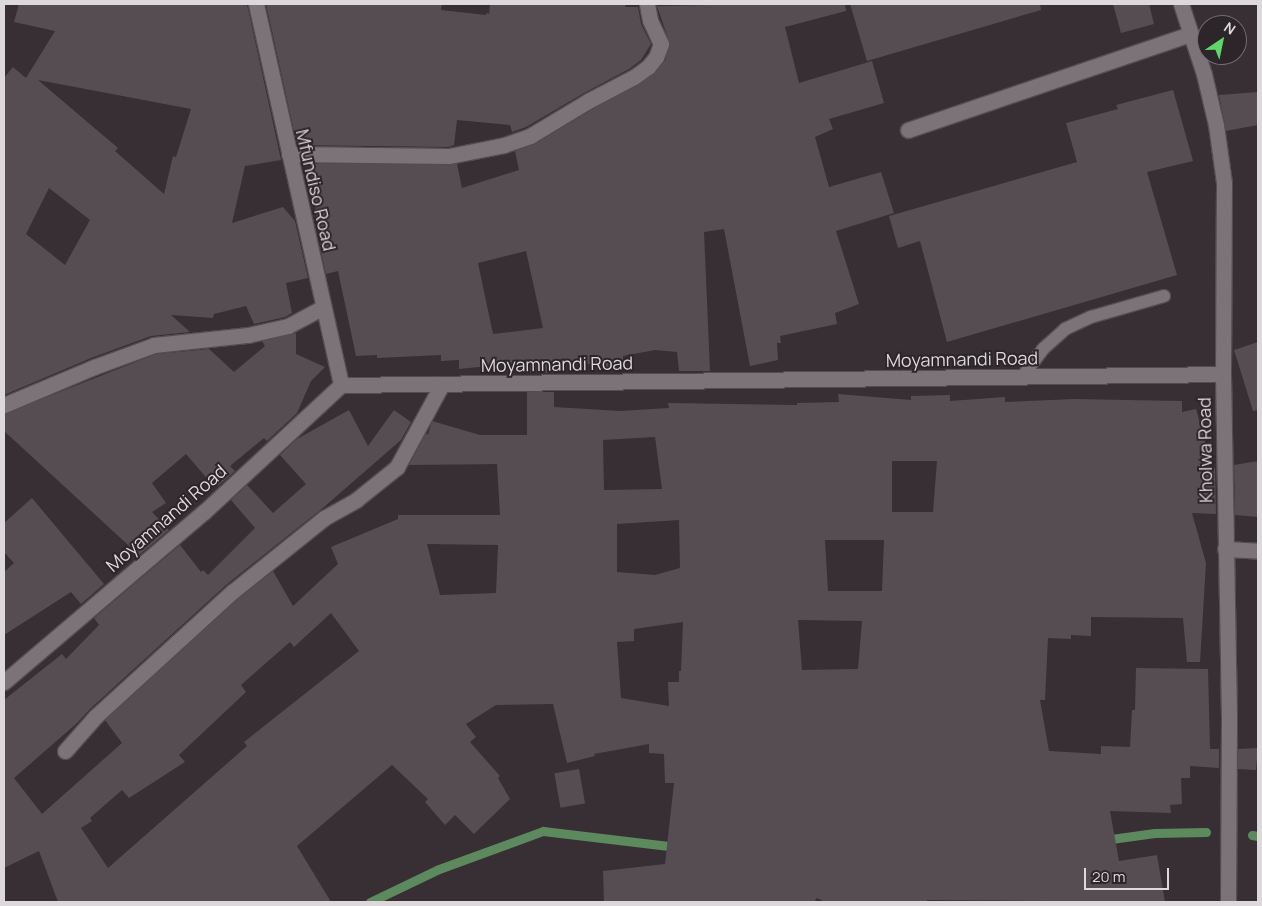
<!DOCTYPE html>
<html>
<head>
<meta charset="utf-8">
<style>
  body { margin:0 }
  #map { position:relative; width:1262px; height:906px; overflow:hidden; background:#372f33; font-family:Manrope,sans-serif }
  div>[style] { position:absolute }
  .stream>* { height:9px; margin:-4.5px; padding:0 4.5px; transform-origin:4.5px; border-radius:4.5px; background:#5c895e }
  .building>* { inset:0; background:#564d52; transform-origin:0 0 }
  .roads { filter:drop-shadow(1px 0 #534d51) drop-shadow(-1px 0 #534d51) drop-shadow(0 1px #534d51) drop-shadow(0 -1px #534d51) }
  .service>* { height:12px; margin:-6px; padding:0 6px; transform-origin:6px; border-radius:6px; background:#7c7378 }
  .minor>* { height:15px; margin:-7.5px; padding:0 7.5px; transform-origin:7.5px; border-radius:7.5px; background:#7c7378 }
  span { translate:-50% -50%; white-space:nowrap; text-align:center; line-height:1.15; -webkit-text-stroke:4px #2c2529; paint-order:stroke }
  .street-label { font-size:18px; color:#ddd8db }
  .frame { position:absolute; inset:0; border:5px solid #ddd8db; pointer-events:none }
  .north { position:absolute; left:1197px; top:15px; width:50px; height:50px; box-sizing:border-box; background:#2c2529; border:1px solid #736d70; border-radius:50%; rotate:34deg; font-size:14px; font-weight:700; line-height:20px; text-align:center; color:#ddd8db }
  .north::after { content:''; display:block; margin:auto; width:18px; height:22px; background:#5fd56b; clip-path:polygon(50% 0,100% 100%,50% 72%,0 100%) }
  .scale { position:absolute; left:1084px; top:868px; width:85px; height:22px; box-sizing:border-box; border:2px solid #ddd8db; border-top:0; padding-left:6px; font-size:15px; line-height:18px; white-space:nowrap; color:#ddd8db; -webkit-text-stroke:4px #2c2529; paint-order:stroke }
</style>
</head>
<body>
<div id="map">
  <div class="stream">
    <div style="left:1252px;top:835px;width:6px;rotate:9deg"></div>
    <div style="left:1104px;top:840px;width:51px;rotate:-7.8deg"></div>
    <div style="left:1155px;top:833px;width:51px;rotate:-1.1deg"></div>
    <div style="left:370px;top:902px;width:76px;rotate:-25.6deg"></div>
    <div style="left:439px;top:869px;width:111px;rotate:-20.1deg"></div>
    <div style="left:543px;top:831px;width:135px;rotate:6.8deg"></div>
  </div>
  <div class="building">
    <div style="clip-path:polygon(evenodd,19px 4px,247px 4px,281px 160px,245px 166px,232px 223px,283px 207px,295px 221px,308px 278px,286px 283px,292px 313px,285px 317px,254px 324px,246px 306px,214px 314px,213px 318px,171px 315px,190px 332px,151px 336px,91px 358px,4px 395px,4px 78px,13px 67px,26px 78px,55px 31px,14px 22px,19px 4px,38px 80px,191px 109px,176px 157px,173px 156px,164px 194px,115px 151px,118px 148px,38px 80px,19px 4px,49px 188px,90px 220px,65px 265px,26px 234px,49px 188px)"></div>
    <div style="clip-path:polygon(266px 4px,442px 4px,441px 10px,486px 15px,486px 13px,489px 14px,490px 4px,626px 4px,625px 7px,638px 7px,641px 24px,651px 44px,641px 60px,629px 69px,584px 93px,526px 127px,512px 132px,510px 125px,457px 120px,454px 145px,448px 147px,297px 145px)"></div>
    <div style="clip-path:polygon(evenodd,761px 4px,845px 4px,846px 11px,785px 27px,799px 83px,872px 61px,884px 103px,829px 119px,833px 129px,815px 137px,829px 187px,881px 172px,894px 213px,836px 231px,859px 304px,835px 313px,837px 324px,780px 336px,781px 343px,777px 343px,778px 360px,750px 366px,724px 229px,704px 232px,710px 371px,679px 371px,677px 352px,655px 350px,623px 356px,623px 370px,590px 364px,553px 364px,553px 373px,526px 373px,526px 362px,459px 369px,459px 360px,441px 361px,441px 355px,377px 358px,377px 355px,356px 356px,338px 271px,326px 274px,321px 252px,310px 164px,457px 164px,462px 188px,519px 170px,515px 151px,535px 144px,593px 109px,638px 85px,655px 73px,665px 61px,670px 44px,657px 6px,761px 4px,526px 251px,543px 328px,493px 334px,478px 263px,526px 251px)"></div>
    <div style="clip-path:polygon(850px 4px,1040px 4px,1041px 10px,867px 61px)"></div>
    <div style="clip-path:polygon(1113px 4px,1149px 4px,1154px 24px,1121px 33px)"></div>
    <div style="clip-path:polygon(1173px 90px,1193px 161px,1147px 172px,1177px 275px,947px 342px,920px 241px,898px 248px,889px 216px,1077px 162px,1066px 123px,1118px 109px,1116px 105px)"></div>
    <div style="clip-path:polygon(1258px 92px,1258px 125px,1226px 131px,1219px 95px)"></div>
    <div style="clip-path:polygon(296px 333px,296px 354px,325px 367px,311px 381px,297px 413px,267px 441px,264px 438px,230px 466px,235px 471px,218px 486px,213px 480px,211px 483px,186px 454px,152px 483px,166px 503px,152px 512px,169px 530px,139px 555px,4px 431px,4px 414px,156px 354px,209px 349px,234px 372px,265px 346px,262px 341px)"></div>
    <div style="clip-path:polygon(1258px 342px,1258px 410px,1253px 411px,1234px 350px)"></div>
    <div style="clip-path:polygon(evenodd,527px 392px,554px 392px,554px 407px,620px 411px,669px 408px,668px 403px,797px 405px,797px 403px,839px 402px,838px 394px,911px 400px,911px 396px,950px 395px,950px 401px,1005px 397px,1005px 402px,1074px 399px,1182px 401px,1182px 412px,1196px 409px,1207px 449px,1208px 469px,1215px 468px,1216px 514px,1192px 513px,1206px 563px,1200px 662px,1187px 662px,1183px 618px,1091px 617px,1091px 636px,1071px 635px,1071px 639px,1048px 638px,1045px 700px,1040px 700px,1049px 751px,1101px 754px,1101px 746px,1130px 747px,1132px 710px,1135px 710px,1136px 668px,1208px 669px,1210px 749px,1219px 749px,1219px 768px,1190px 766px,1190px 778px,1181px 778px,1182px 804px,1170px 805px,1171px 813px,1110px 811px,1119px 861px,1157px 855px,1165px 902px,927px 900px,927px 902px,825px 902px,817px 898px,814px 902px,604px 902px,603px 871px,665px 864px,674px 783px,665px 783px,664px 754px,649px 753px,649px 744px,594px 754px,595px 756px,567px 763px,553px 704px,496px 705px,466px 724px,476px 737px,470px 742px,500px 776px,498px 778px,510px 799px,474px 834px,455px 815px,445px 825px,425px 802px,428px 799px,392px 765px,297px 846px,331px 902px,58px 902px,39px 851px,4px 868px,4px 700px,62px 654px,66px 659px,99px 625px,94px 618px,180px 545px,201px 572px,203px 570px,208px 575px,255px 528px,231px 500px,247px 485px,273px 513px,306px 484px,280px 455px,297px 439px,349px 410px,368px 446px,394px 410px,411px 422px,401px 440px,324px 507px,226px 585px,90px 709px,76px 724px,14px 778px,42px 814px,122px 743px,105px 720px,238px 599px,273px 571px,293px 606px,338px 564px,331px 547px,398px 519px,398px 515px,500px 515px,497px 464px,409px 465px,426px 433px,428px 435px,432px 421px,480px 435px,527px 435px,527px 392px,655px 437px,662px 489px,604px 490px,603px 440px,655px 437px,527px 392px,892px 461px,937px 461px,933px 512px,892px 512px,892px 461px,527px 392px,679px 520px,680px 568px,655px 575px,617px 572px,617px 524px,679px 520px,527px 392px,825px 540px,884px 540px,882px 591px,828px 591px,825px 540px,527px 392px,427px 544px,498px 545px,496px 593px,440px 595px,427px 544px,527px 392px,331px 613px,359px 651px,244px 742px,247px 746px,108px 868px,81px 828px,92px 821px,90px 818px,122px 790px,129px 798px,185px 762px,179px 755px,246px 692px,241px 685px,290px 642px,294px 647px,331px 613px,527px 392px,798px 620px,862px 621px,858px 669px,802px 670px,798px 620px,527px 392px,683px 622px,681px 671px,679px 671px,679px 682px,668px 682px,669px 706px,621px 698px,617px 642px,634px 641px,634px 629px,683px 622px)"></div>
    <div style="clip-path:polygon(1258px 461px,1258px 517px,1235px 515px,1234px 465px)"></div>
    <div style="clip-path:polygon(32px 498px,104px 584px,81px 604px,71px 592px,4px 635px,4px 572px,14px 563px,4px 552px,4px 523px)"></div>
    <div style="clip-path:polygon(1258px 748px,1256px 770px,1238px 769px,1238px 749px)"></div>
    <div style="left:579px;top:769px;width:35px;height:25px;rotate:80deg"></div>
  </div>
  <div class="roads">
    <div class="service">
      <div style="left:1022px;top:377px;width:35px;rotate:-53deg"></div>
      <div style="left:1043px;top:349px;width:30px;rotate:-42deg"></div>
      <div style="left:1065px;top:329px;width:29px;rotate:-25deg"></div>
      <div style="left:1091px;top:317px;width:76px;rotate:-16deg"></div>
    </div>
    <div class="minor">
      <div style="left:256px;top:4px;width:390px;rotate:77.4deg"></div>
      <div style="left:1181px;top:4px;width:74px;rotate:71.8deg"></div>
      <div style="left:1204px;top:74px;width:52px;rotate:76.8deg"></div>
      <div style="left:1216px;top:125px;width:59px;rotate:82.1deg"></div>
      <div style="left:1224px;top:183px;width:191px;rotate:90.3deg"></div>
      <div style="left:1223px;top:374px;width:343px;rotate:89deg"></div>
      <div style="left:1229px;top:717px;width:185px;rotate:90.3deg"></div>
      <div style="left:908px;top:130px;width:298px;rotate:-18.8deg"></div>
      <div style="left:289px;top:154px;width:160px;rotate:0.7deg"></div>
      <div style="left:449px;top:156px;width:56px;rotate:-11.3deg"></div>
      <div style="left:504px;top:145px;width:28px;rotate:-19deg"></div>
      <div style="left:530px;top:136px;width:68px;rotate:-31.1deg"></div>
      <div style="left:588px;top:101px;width:52px;rotate:-27.6deg"></div>
      <div style="left:634px;top:77px;width:17px;rotate:-36deg"></div>
      <div style="left:648px;top:67px;width:13px;rotate:-51deg"></div>
      <div style="left:656px;top:57px;width:14px;rotate:-69deg"></div>
      <div style="left:661px;top:44px;width:26px;rotate:-115deg"></div>
      <div style="left:650px;top:20px;width:16px;rotate:-101deg"></div>
      <div style="left:4px;top:405px;width:98px;rotate:-22.9deg"></div>
      <div style="left:94px;top:367px;width:64px;rotate:-20.1deg"></div>
      <div style="left:154px;top:345px;width:95px;rotate:-6.1deg"></div>
      <div style="left:248px;top:335px;width:41px;rotate:-12.7deg"></div>
      <div style="left:288px;top:326px;width:40px;rotate:-28deg"></div>
      <div style="left:1225px;top:549px;width:33px;rotate:3deg"></div>
      <div style="left:4px;top:682px;width:262px;rotate:-40.4deg"></div>
      <div style="left:204px;top:512px;width:187px;rotate:-42.8deg"></div>
      <div style="left:341px;top:385px;width:882px;rotate:-0.71deg"></div>
      <div style="left:65px;top:751px;width:47px;rotate:-48.5deg"></div>
      <div style="left:96px;top:716px;width:184px;rotate:-42.4deg"></div>
      <div style="left:232px;top:592px;width:118px;rotate:-38.8deg"></div>
      <div style="left:324px;top:518px;width:37px;rotate:-29deg"></div>
      <div style="left:356px;top:500px;width:53px;rotate:-38.8deg"></div>
      <div style="left:397px;top:467px;width:94px;rotate:-61.5deg"></div>
    </div>
  </div>
  <div class="street-label">
    <span style="left:316px;top:190px;rotate:77deg">Mfundiso Road</span>
    <span style="left:962px;top:359px;rotate:-1deg">Moyamnandi Road</span>
    <span style="left:557px;top:364px;rotate:-1deg">Moyamnandi Road</span>
    <span style="left:1205px;top:450px;rotate:-91deg">Kholwa Road</span>
    <span style="left:166px;top:518px;rotate:-41deg">Moyamnandi Road</span>
  </div>
  <div class="frame"></div>
  <div class="north">N</div>
  <div class="scale">20 m</div>
</div>
</body>
</html>
